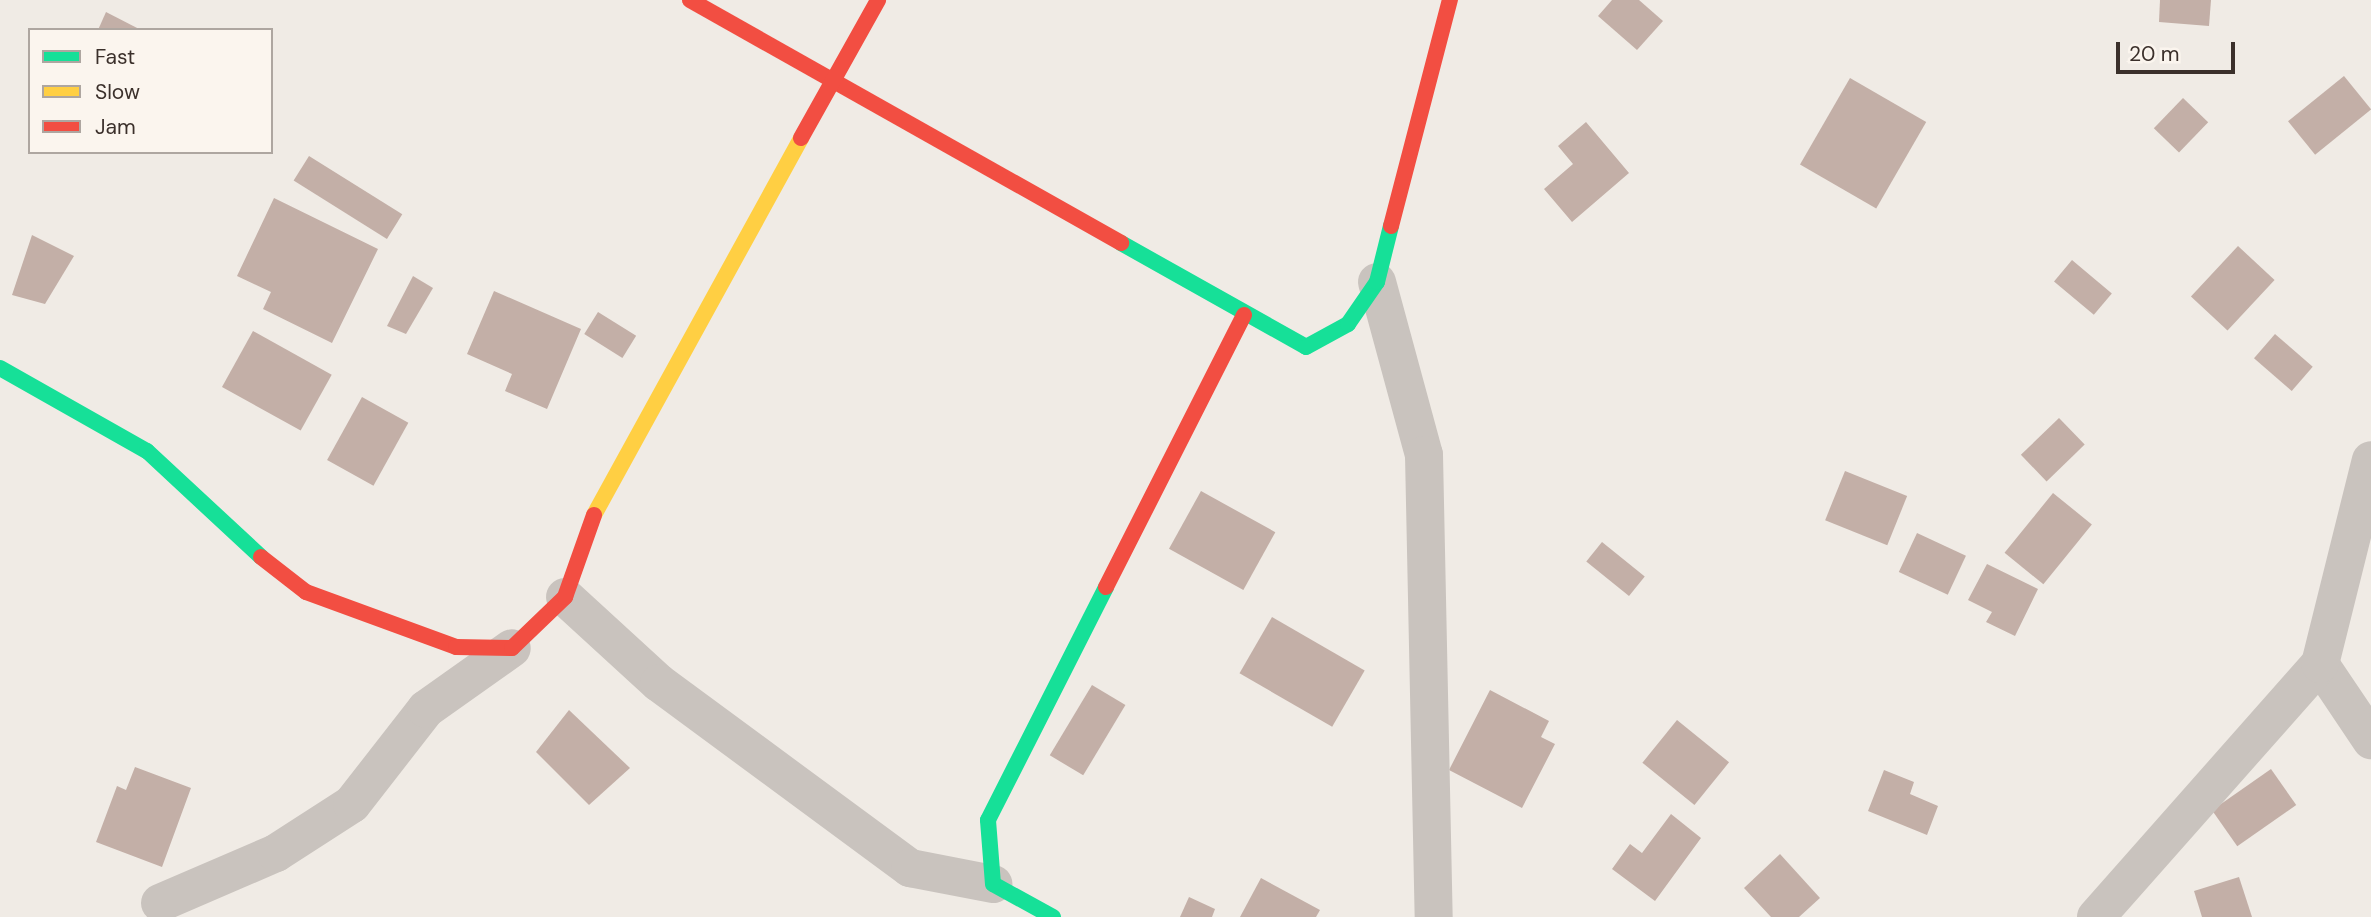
<!DOCTYPE html>
<html>
<head>
<meta charset="utf-8">
<style>
  body { margin:0 }
  #map { position:relative; width:2371px; height:917px; overflow:hidden; background:#f0ebe5; font-family:"DM Sans",sans-serif }
  div>[style] { position:absolute }
  .building>* { inset:0; background:#c3afa7; transform-origin:0 0 }
  .street>* { height:38px; margin:-19px; padding:0 19px; transform-origin:19px; border-radius:19px; background:#c9c3be }
  .fast>* { height:16px; margin:-8px; padding:0 8px; transform-origin:8px; border-radius:8px; background:#16e098 }
  .slow>* { height:16px; margin:-8px; padding:0 8px; transform-origin:8px; border-radius:8px; background:#ffcf43 }
  .jam>* { height:16px; margin:-8px; padding:0 8px; transform-origin:8px; border-radius:8px; background:#f24e42 }
  span { translate:-50% -50%; white-space:nowrap; text-align:center; line-height:1.15; -webkit-text-stroke:7px #fbf5ee; paint-order:stroke }
  .legend { position:absolute; left:28px; top:28px; width:245px; height:126px; box-sizing:border-box; background:#fbf5ee; border:2px solid #aea6a0; margin:0; padding:9px 12px; list-style:none; font-size:21px; color:#3b302b }
  .legend li { display:flex; align-items:center; gap:14px; height:35px }
  .legend b { width:35px; border:2px solid #aea6a0 }
  .scale { position:absolute; left:2116px; top:42px; width:119px; height:32px; box-sizing:border-box; border:4px solid #3b302b; border-top:0; padding-left:9px; font-size:21px; line-height:24px; white-space:nowrap; color:#3b302b; -webkit-text-stroke:5px #fbf5ee; paint-order:stroke }
</style>
</head>
<body>
<div id="map">
  <div class="building">
    <div style="clip-path:polygon(1612px 0,1639px 0,1663px 21px,1637px 50px,1598px 16px)"></div>
    <div style="clip-path:polygon(2160px 0,2211px 0,2209px 26px,2159px 22px)"></div>
    <div style="clip-path:polygon(106px 12px,141px 30px,98px 30px)"></div>
    <div style="left:2344px;top:76px;width:43px;height:72px;rotate:51deg"></div>
    <div style="left:1850px;top:78px;width:88px;height:100px;rotate:30deg"></div>
    <div style="left:2183px;top:98px;width:35px;height:42px;rotate:44deg"></div>
    <div style="clip-path:polygon(1586px 122px,1629px 173px,1572px 222px,1544px 189px,1573px 164px,1558px 146px)"></div>
    <div style="left:309px;top:156px;width:110px;height:29px;rotate:32deg"></div>
    <div style="clip-path:polygon(274px 198px,378px 249px,332px 343px,263px 309px,271px 292px,237px 276px)"></div>
    <div style="clip-path:polygon(32px 235px,74px 256px,45px 304px,12px 295px)"></div>
    <div style="left:2238px;top:246px;width:50px;height:69px;rotate:43deg"></div>
    <div style="left:2072px;top:260px;width:52px;height:28px;rotate:40deg"></div>
    <div style="clip-path:polygon(413px 276px,433px 288px,406px 334px,387px 326px)"></div>
    <div style="clip-path:polygon(494px 291px,581px 329px,547px 409px,505px 391px,512px 374px,467px 354px)"></div>
    <div style="left:598px;top:312px;width:45px;height:26px;rotate:32deg"></div>
    <div style="left:253px;top:331px;width:90px;height:64px;rotate:29deg"></div>
    <div style="left:2275px;top:334px;width:50px;height:32px;rotate:41deg"></div>
    <div style="left:362px;top:397px;width:53px;height:72px;rotate:29deg"></div>
    <div style="left:2059px;top:418px;width:37px;height:53px;rotate:46deg"></div>
    <div style="left:1845px;top:471px;width:67px;height:53px;rotate:22deg"></div>
    <div style="left:1201px;top:491px;width:85px;height:66px;rotate:29deg"></div>
    <div style="left:2053px;top:493px;width:50px;height:77px;rotate:39deg"></div>
    <div style="left:1917px;top:533px;width:54px;height:43px;rotate:25deg"></div>
    <div style="left:1602px;top:542px;width:55px;height:25px;rotate:39deg"></div>
    <div style="clip-path:polygon(1987px 564px,2038px 589px,2015px 636px,1986px 622px,1992px 612px,1968px 600px)"></div>
    <div style="left:1272px;top:617px;width:107px;height:65px;rotate:30deg"></div>
    <div style="left:1092px;top:685px;width:39px;height:82px;rotate:31deg"></div>
    <div style="clip-path:polygon(1490px 690px,1549px 721px,1541px 737px,1555px 744px,1522px 808px,1449px 770px)"></div>
    <div style="clip-path:polygon(569px 710px,630px 768px,589px 805px,536px 752px)"></div>
    <div style="left:1677px;top:720px;width:67px;height:55px;rotate:39deg"></div>
    <div style="clip-path:polygon(135px 767px,191px 788px,162px 867px,96px 842px,117px 786px,126px 790px)"></div>
    <div style="left:2271px;top:769px;width:44px;height:72px;rotate:55deg"></div>
    <div style="clip-path:polygon(1884px 770px,1914px 782px,1910px 794px,1938px 806px,1927px 835px,1868px 811px)"></div>
    <div style="clip-path:polygon(1671px 814px,1701px 838px,1655px 901px,1612px 869px,1630px 844px,1642px 853px)"></div>
    <div style="clip-path:polygon(1780px 854px,1820px 898px,1799px 917px,1771px 917px,1744px 888px)"></div>
    <div style="clip-path:polygon(2239px 877px,2252px 917px,2202px 917px,2194px 891px)"></div>
    <div style="clip-path:polygon(1261px 878px,1320px 910px,1316px 917px,1240px 917px)"></div>
    <div style="clip-path:polygon(1189px 897px,1215px 909px,1212px 917px,1180px 917px)"></div>
  </div>
  <div class="street">
    <div style="left:1377px;top:282px;width:179px;rotate:74.8deg"></div>
    <div style="left:1424px;top:455px;width:462px;rotate:88.8deg"></div>
    <div style="left:565px;top:597px;width:127px;rotate:42.5deg"></div>
    <div style="left:659px;top:683px;width:312px;rotate:36.4deg"></div>
    <div style="left:910px;top:868px;width:85px;rotate:10.9deg"></div>
    <div style="left:2320px;top:664px;width:92px;rotate:56.1deg"></div>
    <div style="left:160px;top:903px;width:126px;rotate:-23.3deg"></div>
    <div style="left:276px;top:853px;width:90px;rotate:-32.8deg"></div>
    <div style="left:352px;top:804px;width:120px;rotate:-52.1deg"></div>
    <div style="left:426px;top:709px;width:105px;rotate:-35.3deg"></div>
    <div style="left:2096px;top:917px;width:338px;rotate:-48.5deg"></div>
    <div style="left:2320px;top:664px;width:210px;rotate:-76deg"></div>
  </div>
  <div class="fast">
    <div style="left:1121px;top:243px;width:212px;rotate:29.3deg"></div>
    <div style="left:1306px;top:347px;width:48px;rotate:-28.7deg"></div>
    <div style="left:1348px;top:324px;width:51px;rotate:-55.4deg"></div>
    <div style="left:1377px;top:282px;width:58px;rotate:-76deg"></div>
    <div style="left:0;top:368px;width:169px;rotate:29.5deg"></div>
    <div style="left:147px;top:451px;width:156px;rotate:42.9deg"></div>
    <div style="left:1053px;top:917px;width:68px;rotate:-151.2deg"></div>
    <div style="left:993px;top:884px;width:64px;rotate:-94.5deg"></div>
    <div style="left:988px;top:820px;width:261px;rotate:-63.1deg"></div>
  </div>
  <div class="slow">
    <div style="left:594px;top:515px;width:430px;rotate:-61.2deg"></div>
  </div>
  <div class="jam">
    <div style="left:690px;top:0;width:495px;rotate:29.4deg"></div>
    <div style="left:801px;top:138px;width:158px;rotate:-60.8deg"></div>
    <div style="left:1391px;top:226px;width:234px;rotate:-75.4deg"></div>
    <div style="left:261px;top:557px;width:57px;rotate:37.9deg"></div>
    <div style="left:306px;top:592px;width:160px;rotate:20.1deg"></div>
    <div style="left:456px;top:647px;width:56px;rotate:1deg"></div>
    <div style="left:512px;top:648px;width:74px;rotate:-43.9deg"></div>
    <div style="left:565px;top:597px;width:87px;rotate:-70.5deg"></div>
    <div style="left:1106px;top:587px;width:305px;rotate:-63.1deg"></div>
  </div>
  <ul class="legend">
  <li><b style="height:9px;background:#16e098"></b>Fast</li>
  <li><b style="height:9px;background:#ffcf43"></b>Slow</li>
  <li><b style="height:9px;background:#f24e42"></b>Jam</li>
  </ul>
  <div class="scale">20 m</div>
</div>
</body>
</html>
